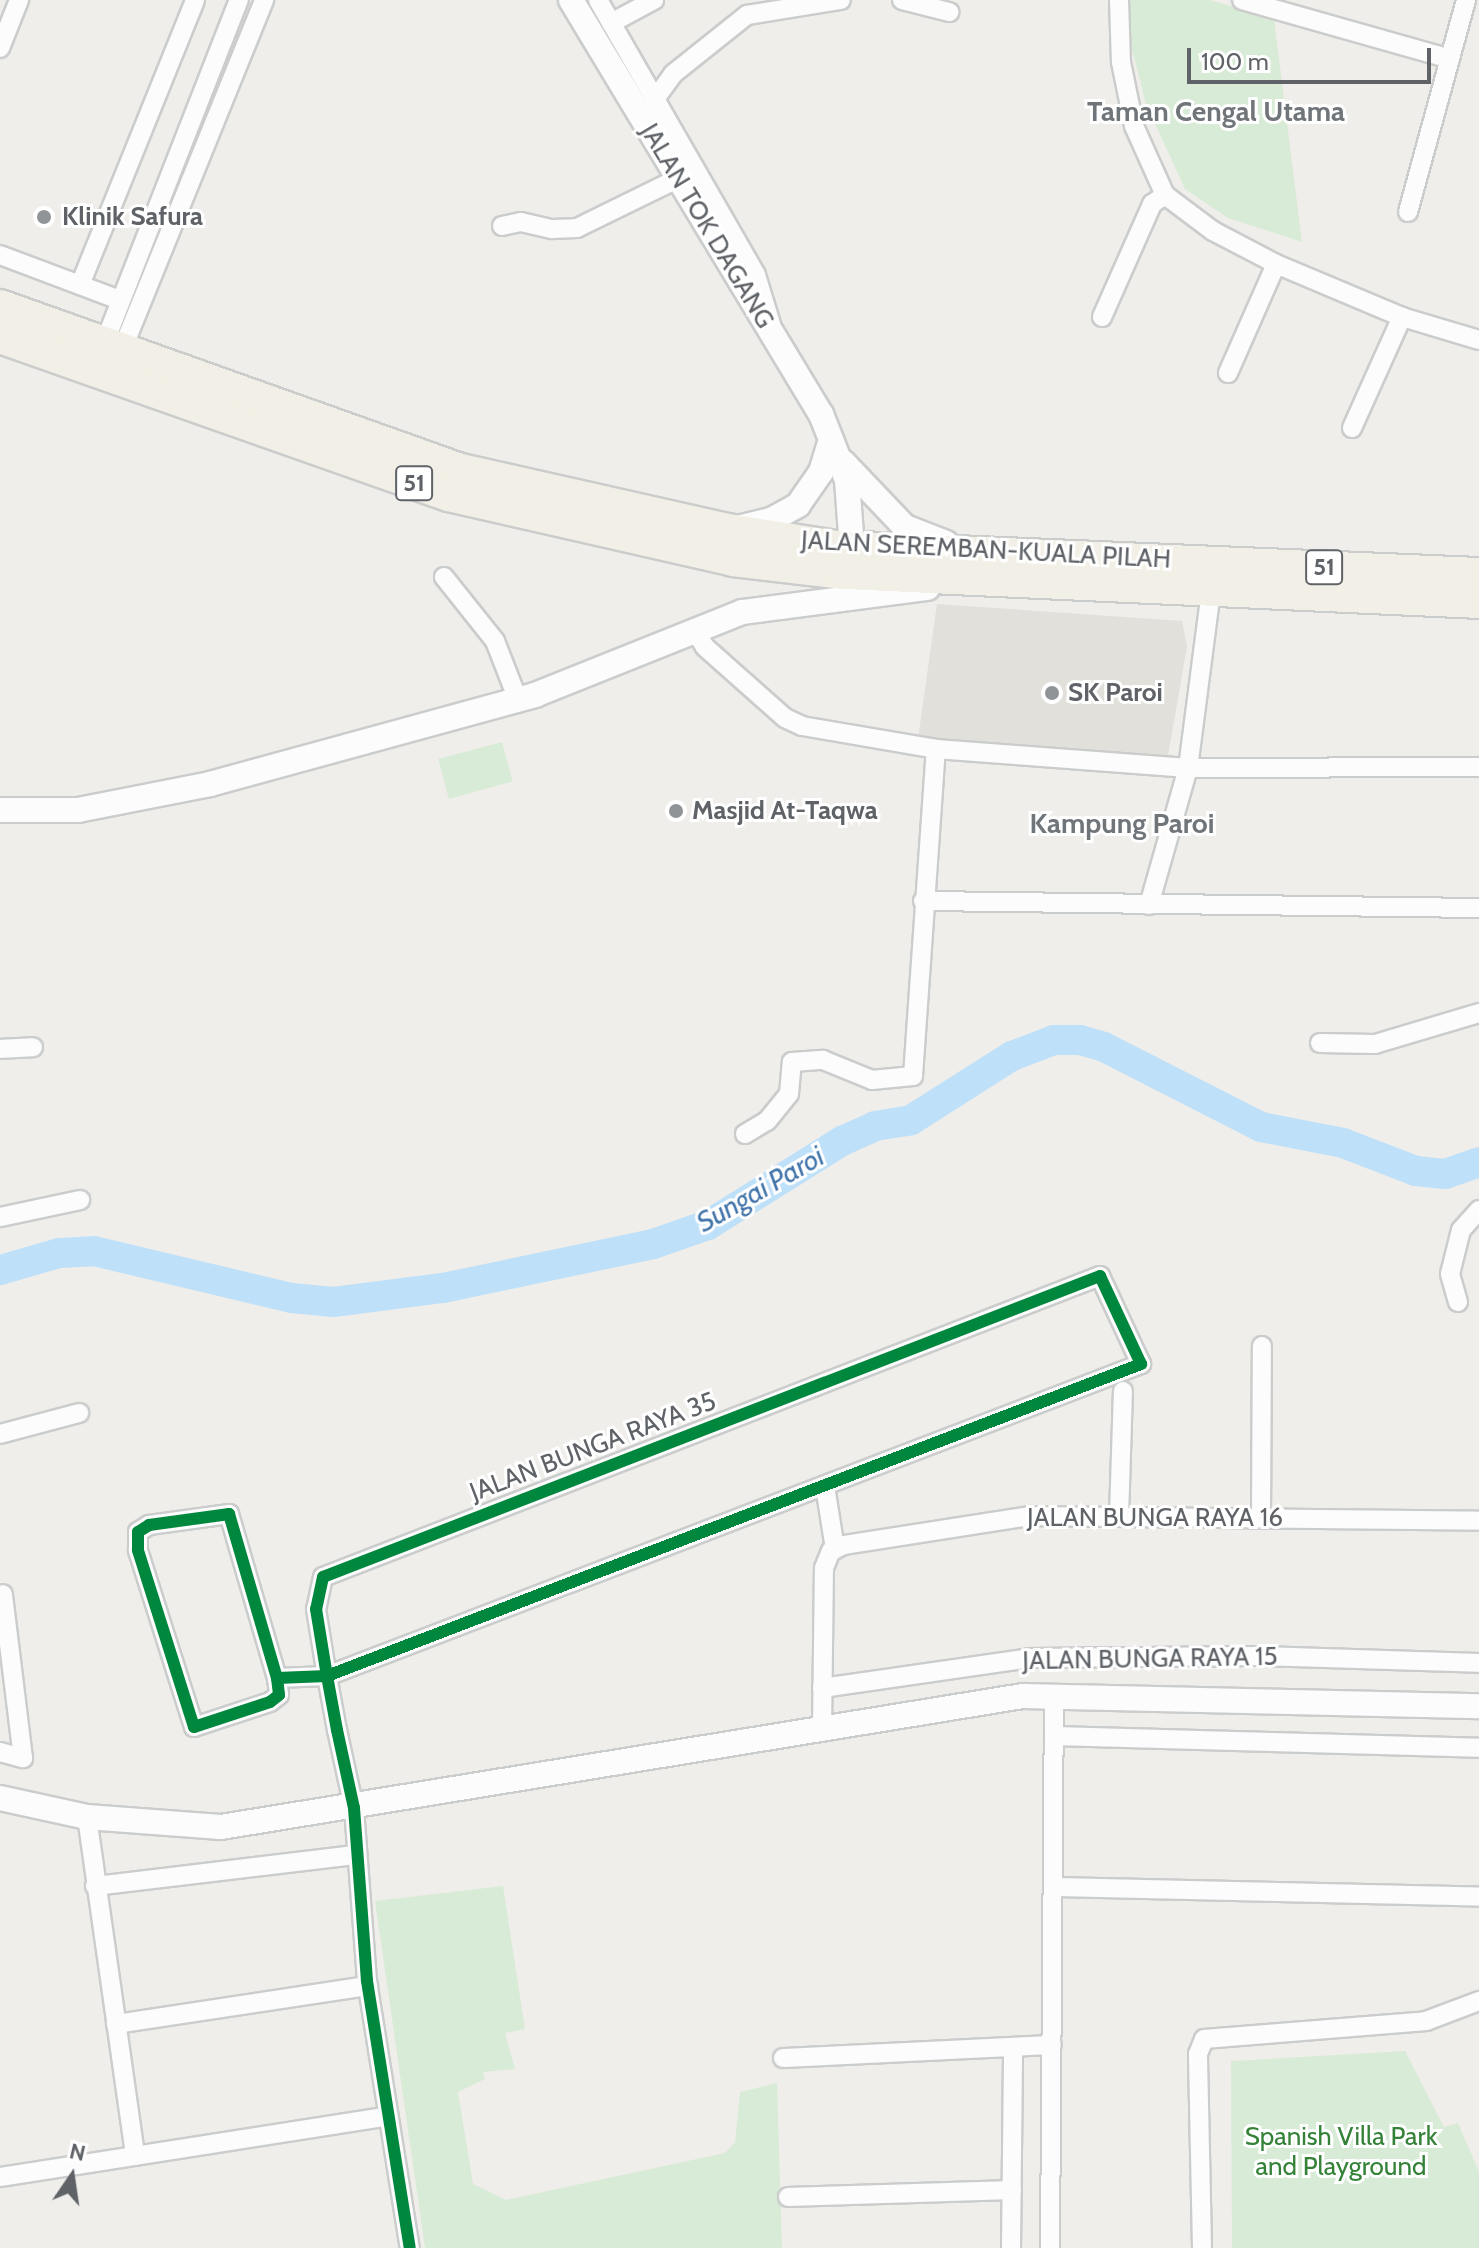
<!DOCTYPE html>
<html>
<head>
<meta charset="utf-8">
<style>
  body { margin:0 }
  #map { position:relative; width:1479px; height:2248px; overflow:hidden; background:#efeeea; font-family:Cabin,sans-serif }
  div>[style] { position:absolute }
  .education>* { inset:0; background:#e2e0da }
  .green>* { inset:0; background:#d8ebd6; transform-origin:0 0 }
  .river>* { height:30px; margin:-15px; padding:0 15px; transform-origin:15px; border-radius:15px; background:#bfe0f9 }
  .roads { filter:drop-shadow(2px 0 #cbcccc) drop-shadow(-2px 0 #cbcccc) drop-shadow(0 2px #cbcccc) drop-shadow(0 -2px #cbcccc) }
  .minor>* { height:18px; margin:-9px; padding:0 9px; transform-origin:9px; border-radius:9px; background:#fdfcfc }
  .tertiary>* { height:24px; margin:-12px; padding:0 12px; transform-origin:12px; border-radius:12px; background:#fdfcfc }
  .trunk>* { height:32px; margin:-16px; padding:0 16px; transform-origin:16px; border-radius:16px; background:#f2f0e6 }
  .cycleway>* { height:12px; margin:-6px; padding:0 6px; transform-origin:6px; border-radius:6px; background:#00873e }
  .dots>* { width:22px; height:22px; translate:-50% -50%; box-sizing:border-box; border:4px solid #fff; border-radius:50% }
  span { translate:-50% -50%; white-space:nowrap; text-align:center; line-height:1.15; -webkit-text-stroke:6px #fff; paint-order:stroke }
  .shield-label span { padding:2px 6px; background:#fff; border:2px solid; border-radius:6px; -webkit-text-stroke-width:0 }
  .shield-label { font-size:24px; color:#5f6368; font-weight:700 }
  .poi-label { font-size:26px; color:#5f6368; font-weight:700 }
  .left { translate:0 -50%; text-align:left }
  .street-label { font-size:26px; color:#5f6368 }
  .park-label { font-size:26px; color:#348238 }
  .neighbourhood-label { font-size:28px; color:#70757a; font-weight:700 }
  .water-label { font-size:28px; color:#4174aa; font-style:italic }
  .north { position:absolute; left:32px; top:2136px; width:80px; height:80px; -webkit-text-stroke:6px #fff; paint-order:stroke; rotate:13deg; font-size:22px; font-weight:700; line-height:32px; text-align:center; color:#5f6368 }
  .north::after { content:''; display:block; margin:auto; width:28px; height:36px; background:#5f6368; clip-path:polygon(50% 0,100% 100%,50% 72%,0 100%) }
  .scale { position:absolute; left:1187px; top:48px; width:244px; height:36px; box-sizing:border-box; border:4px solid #5f6368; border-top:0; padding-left:10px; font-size:24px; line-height:28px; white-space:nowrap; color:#5f6368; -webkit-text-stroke:6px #fff; paint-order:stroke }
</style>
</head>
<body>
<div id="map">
  <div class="education">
    <div style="clip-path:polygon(937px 604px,1182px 621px,1187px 646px,1167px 762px,918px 739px)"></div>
  </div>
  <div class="green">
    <div style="clip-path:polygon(1130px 0,1210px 0,1274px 19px,1302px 242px,1228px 218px,1185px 189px,1146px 104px,1129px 37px)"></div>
    <div style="left:502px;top:742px;width:41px;height:66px;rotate:75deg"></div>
    <div style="clip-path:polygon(503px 1886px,525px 2029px,505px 2033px,515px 2069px,483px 2072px,485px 2079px,458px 2092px,473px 2184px,506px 2200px,725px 2153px,735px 2142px,740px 2092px,777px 2083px,782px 2248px,425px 2248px,375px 1901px)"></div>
    <div style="clip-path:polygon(1405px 2051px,1444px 2127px,1458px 2123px,1479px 2172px,1479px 2248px,1232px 2248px,1231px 2061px)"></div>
  </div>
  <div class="river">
    <div style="left:0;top:1270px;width:61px;rotate:-16.1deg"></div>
    <div style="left:59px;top:1253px;width:35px;rotate:-3deg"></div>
    <div style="left:94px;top:1251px;width:204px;rotate:13.4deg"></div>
    <div style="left:292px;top:1298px;width:41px;rotate:5.6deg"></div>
    <div style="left:333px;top:1302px;width:111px;rotate:-7.3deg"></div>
    <div style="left:443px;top:1288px;width:215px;rotate:-11.8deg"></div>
    <div style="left:653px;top:1244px;width:58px;rotate:-19.1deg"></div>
    <div style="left:708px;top:1225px;width:158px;rotate:-32.1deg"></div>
    <div style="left:842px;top:1141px;width:36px;rotate:-24deg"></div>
    <div style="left:875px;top:1126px;width:36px;rotate:-9deg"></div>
    <div style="left:911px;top:1120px;width:120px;rotate:-32.4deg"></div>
    <div style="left:1012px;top:1056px;width:45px;rotate:-20.9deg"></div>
    <div style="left:1054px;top:1040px;width:26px"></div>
    <div style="left:1080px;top:1040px;width:25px;rotate:16deg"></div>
    <div style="left:1104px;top:1047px;width:176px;rotate:27deg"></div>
    <div style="left:1261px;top:1127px;width:84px;rotate:11deg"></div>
    <div style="left:1343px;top:1143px;width:78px;rotate:21deg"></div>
    <div style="left:1416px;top:1171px;width:29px;rotate:6deg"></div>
    <div style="left:1445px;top:1174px;width:36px;rotate:-19deg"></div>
  </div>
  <div class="roads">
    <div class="minor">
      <div style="left:598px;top:0;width:317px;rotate:60.1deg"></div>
      <div style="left:756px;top:275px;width:51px;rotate:73deg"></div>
      <div style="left:902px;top:0;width:49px;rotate:14.3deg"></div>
      <div style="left:1119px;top:0;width:62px;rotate:88.2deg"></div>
      <div style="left:1121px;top:62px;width:65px;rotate:78.5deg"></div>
      <div style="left:1134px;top:126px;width:76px;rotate:65.8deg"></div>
      <div style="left:1165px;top:195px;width:60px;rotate:36.9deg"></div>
      <div style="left:1213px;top:231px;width:71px;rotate:27.6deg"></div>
      <div style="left:1276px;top:264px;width:137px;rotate:22.8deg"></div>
      <div style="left:1402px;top:317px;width:80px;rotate:16.6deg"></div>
      <div style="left:1242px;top:0;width:216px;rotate:15.8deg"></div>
      <div style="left:611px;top:23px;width:49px;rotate:-28.1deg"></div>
      <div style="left:0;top:48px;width:52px;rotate:-68.4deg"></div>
      <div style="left:655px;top:99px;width:31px;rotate:-54deg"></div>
      <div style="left:673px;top:74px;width:95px;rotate:-38.6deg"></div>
      <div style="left:747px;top:15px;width:95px;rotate:-9.1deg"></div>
      <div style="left:1408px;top:212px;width:220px;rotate:-74.7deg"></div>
      <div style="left:502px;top:226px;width:19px;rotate:-12deg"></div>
      <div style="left:521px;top:222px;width:32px;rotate:13deg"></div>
      <div style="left:552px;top:229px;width:25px;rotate:-2deg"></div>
      <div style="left:577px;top:228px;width:111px;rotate:-26.1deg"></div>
      <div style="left:0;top:255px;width:128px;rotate:20.6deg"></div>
      <div style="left:80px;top:285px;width:307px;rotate:-68deg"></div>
      <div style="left:1102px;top:317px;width:124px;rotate:-66.1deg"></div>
      <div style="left:1152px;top:204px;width:16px;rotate:-35deg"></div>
      <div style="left:104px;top:344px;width:370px;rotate:-68.6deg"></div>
      <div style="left:122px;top:350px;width:378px;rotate:-67.9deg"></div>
      <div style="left:1228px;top:373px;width:119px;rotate:-66.2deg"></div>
      <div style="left:1352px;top:428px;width:122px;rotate:-65.8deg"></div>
      <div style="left:444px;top:577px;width:82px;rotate:51.4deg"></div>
      <div style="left:495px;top:641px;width:63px;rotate:68.7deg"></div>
      <div style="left:696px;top:632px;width:17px;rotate:59deg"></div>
      <div style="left:705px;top:647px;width:107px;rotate:41.6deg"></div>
      <div style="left:785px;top:718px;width:19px;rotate:25deg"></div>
      <div style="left:802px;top:726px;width:136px;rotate:9.7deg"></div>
      <div style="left:936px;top:749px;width:253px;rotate:4.3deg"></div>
      <div style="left:1188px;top:768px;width:291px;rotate:-0.2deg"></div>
      <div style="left:923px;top:901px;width:556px;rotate:0.72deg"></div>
      <div style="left:1149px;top:905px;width:142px;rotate:-74.1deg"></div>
      <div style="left:1188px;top:768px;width:188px;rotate:-82.6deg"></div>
      <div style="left:1320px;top:1043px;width:55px;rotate:1deg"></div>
      <div style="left:1375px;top:1044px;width:109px;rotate:-16.6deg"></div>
      <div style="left:0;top:1049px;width:33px;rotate:-3deg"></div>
      <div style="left:745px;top:1134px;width:26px;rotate:-31deg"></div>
      <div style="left:767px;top:1121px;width:35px;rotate:-51deg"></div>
      <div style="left:789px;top:1094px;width:32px;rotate:-85deg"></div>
      <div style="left:792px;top:1062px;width:31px;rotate:-4deg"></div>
      <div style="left:823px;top:1060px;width:53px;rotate:22.2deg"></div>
      <div style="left:872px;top:1080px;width:41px;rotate:-5.6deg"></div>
      <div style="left:913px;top:1076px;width:328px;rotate:-86deg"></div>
      <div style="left:0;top:1217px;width:82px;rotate:-12deg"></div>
      <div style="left:1458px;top:1302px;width:29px;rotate:-106deg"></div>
      <div style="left:1450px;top:1274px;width:45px;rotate:-76deg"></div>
      <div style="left:1461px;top:1230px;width:27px;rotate:-48deg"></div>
      <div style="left:0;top:1434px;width:82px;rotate:-14.9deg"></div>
      <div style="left:825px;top:1486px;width:64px;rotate:81deg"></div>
      <div style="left:1119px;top:1517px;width:126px;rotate:-88.2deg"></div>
      <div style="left:1261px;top:1518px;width:172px;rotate:-89.7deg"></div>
      <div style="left:277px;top:1678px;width:17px;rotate:83deg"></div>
      <div style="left:279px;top:1695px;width:11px;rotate:142deg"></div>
      <div style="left:270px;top:1702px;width:80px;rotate:161.8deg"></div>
      <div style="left:194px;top:1727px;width:186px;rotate:-107.6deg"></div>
      <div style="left:138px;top:1550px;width:18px;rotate:-90deg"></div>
      <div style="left:138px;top:1532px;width:13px;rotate:-32deg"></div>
      <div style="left:149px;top:1525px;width:81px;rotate:-7.8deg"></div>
      <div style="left:229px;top:1514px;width:171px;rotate:73.7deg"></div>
      <div style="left:277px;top:1678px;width:50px;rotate:-2.3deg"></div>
      <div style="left:327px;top:1676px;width:872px;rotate:-20.97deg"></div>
      <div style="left:1141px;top:1364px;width:97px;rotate:-115deg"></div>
      <div style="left:1100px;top:1276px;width:833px;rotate:158.82deg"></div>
      <div style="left:323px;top:1577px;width:33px;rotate:102deg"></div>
      <div style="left:316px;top:1609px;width:68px;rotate:80.7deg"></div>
      <div style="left:327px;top:1676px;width:55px;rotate:79.5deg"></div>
      <div style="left:337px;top:1730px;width:80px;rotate:77.7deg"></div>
      <div style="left:354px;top:1808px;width:173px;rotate:85.7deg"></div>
      <div style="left:367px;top:1981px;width:270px;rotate:80.9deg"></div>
      <div style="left:822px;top:1688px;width:210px;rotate:-8.2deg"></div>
      <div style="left:1030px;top:1658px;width:230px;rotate:-0.5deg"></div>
      <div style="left:1260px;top:1656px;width:219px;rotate:1.8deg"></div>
      <div style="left:822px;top:1729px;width:161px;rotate:-89.3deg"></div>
      <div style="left:824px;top:1568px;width:18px;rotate:-68deg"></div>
      <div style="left:831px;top:1551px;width:14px;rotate:-25deg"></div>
      <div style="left:844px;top:1545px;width:188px;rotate:-8.9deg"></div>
      <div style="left:1030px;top:1516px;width:449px;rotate:0.6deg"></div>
      <div style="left:1054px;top:1736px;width:425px;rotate:1.6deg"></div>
      <div style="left:0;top:1752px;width:24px;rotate:15deg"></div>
      <div style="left:23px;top:1758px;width:165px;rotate:-97deg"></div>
      <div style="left:87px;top:1817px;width:342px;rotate:81.9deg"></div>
      <div style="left:95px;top:1886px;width:263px;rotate:-6.8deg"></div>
      <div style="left:1054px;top:1887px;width:425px;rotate:1.3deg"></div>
      <div style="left:116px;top:2024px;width:255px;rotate:-8.6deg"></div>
      <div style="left:783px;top:2058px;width:269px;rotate:-2.8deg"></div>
      <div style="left:0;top:2177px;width:393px;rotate:-8.9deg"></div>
      <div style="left:788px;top:2197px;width:224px;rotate:-1.8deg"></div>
      <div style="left:1011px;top:2248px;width:201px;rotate:-89.4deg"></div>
      <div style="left:1050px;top:2248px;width:553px;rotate:-89.59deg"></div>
      <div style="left:1202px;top:2248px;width:194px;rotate:-91.2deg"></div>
      <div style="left:1198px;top:2054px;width:16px;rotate:-68deg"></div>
      <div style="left:1204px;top:2039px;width:223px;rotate:-4.6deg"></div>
      <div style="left:1426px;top:2021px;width:57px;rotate:-20.7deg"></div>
    </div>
    <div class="tertiary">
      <div style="left:571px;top:0;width:484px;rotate:58.9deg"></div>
      <div style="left:821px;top:414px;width:71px;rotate:68.5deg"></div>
      <div style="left:847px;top:480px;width:68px;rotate:85.8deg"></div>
      <div style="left:852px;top:548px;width:16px;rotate:108deg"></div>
      <div style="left:843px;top:462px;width:90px;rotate:46.4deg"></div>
      <div style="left:905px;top:527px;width:44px;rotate:21.3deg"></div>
      <div style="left:738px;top:528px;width:36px;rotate:-14deg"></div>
      <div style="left:773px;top:519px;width:29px;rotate:-29deg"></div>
      <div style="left:798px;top:505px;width:40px;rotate:-55.1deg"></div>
      <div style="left:821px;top:472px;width:34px;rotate:-73deg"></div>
      <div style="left:0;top:810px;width:78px"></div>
      <div style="left:78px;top:810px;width:135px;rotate:-11.1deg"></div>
      <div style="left:210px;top:784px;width:337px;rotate:-15.3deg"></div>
      <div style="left:535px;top:695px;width:223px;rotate:-21.8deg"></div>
      <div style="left:742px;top:612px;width:187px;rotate:-7.4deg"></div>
      <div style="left:0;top:1798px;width:89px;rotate:12.3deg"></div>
      <div style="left:87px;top:1817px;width:134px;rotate:4.3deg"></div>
      <div style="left:221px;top:1827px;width:813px;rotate:-9.28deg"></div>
      <div style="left:1023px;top:1696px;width:456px;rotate:1.3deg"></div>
    </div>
    <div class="trunk">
      <div style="left:0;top:306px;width:485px;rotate:19.6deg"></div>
      <div style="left:457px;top:469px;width:278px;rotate:12.7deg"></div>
      <div style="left:728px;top:530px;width:110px;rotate:8.9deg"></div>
      <div style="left:837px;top:547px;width:643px;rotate:2.41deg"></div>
      <div style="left:0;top:337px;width:475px;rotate:19.4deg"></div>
      <div style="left:448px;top:495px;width:292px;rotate:12.8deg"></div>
      <div style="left:733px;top:560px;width:112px;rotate:6.7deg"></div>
      <div style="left:844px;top:573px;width:636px;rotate:2.61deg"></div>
    </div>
  </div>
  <div class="cycleway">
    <div style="left:277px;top:1678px;width:17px;rotate:83deg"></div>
    <div style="left:279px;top:1695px;width:11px;rotate:142deg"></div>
    <div style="left:270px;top:1702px;width:80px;rotate:161.8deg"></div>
    <div style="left:194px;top:1727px;width:186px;rotate:-107.6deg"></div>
    <div style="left:138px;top:1550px;width:18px;rotate:-90deg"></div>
    <div style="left:138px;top:1532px;width:13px;rotate:-32deg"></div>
    <div style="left:149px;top:1525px;width:81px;rotate:-7.8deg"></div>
    <div style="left:229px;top:1514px;width:171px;rotate:73.7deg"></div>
    <div style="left:277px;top:1678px;width:50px;rotate:-2.3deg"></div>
    <div style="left:327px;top:1676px;width:872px;rotate:-20.97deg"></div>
    <div style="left:1141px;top:1364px;width:97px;rotate:-115deg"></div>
    <div style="left:1100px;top:1276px;width:833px;rotate:158.82deg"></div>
    <div style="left:323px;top:1577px;width:33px;rotate:102deg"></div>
    <div style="left:316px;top:1609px;width:68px;rotate:80.7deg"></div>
    <div style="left:327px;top:1676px;width:55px;rotate:79.5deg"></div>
    <div style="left:337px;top:1730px;width:80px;rotate:77.7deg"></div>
    <div style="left:354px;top:1808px;width:173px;rotate:85.7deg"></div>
    <div style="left:367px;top:1981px;width:270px;rotate:80.9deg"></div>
  </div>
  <div class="dots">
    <div style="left:44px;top:217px;background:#919496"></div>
    <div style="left:1052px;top:693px;background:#919496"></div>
    <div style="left:676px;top:811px;background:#919496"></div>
  </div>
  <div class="shield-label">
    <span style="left:414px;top:483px">51</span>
    <span style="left:1324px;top:567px">51</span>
  </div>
  <div class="poi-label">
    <span class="left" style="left:62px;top:217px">Klinik Safura</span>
    <span class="left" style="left:1068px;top:693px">SK Paroi</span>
    <span class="left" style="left:692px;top:811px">Masjid At-Taqwa</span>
  </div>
  <div class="street-label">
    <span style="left:707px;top:226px;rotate:59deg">JALAN TOK DAGANG</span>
    <span style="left:986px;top:550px;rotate:3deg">JALAN SEREMBAN-KUALA PILAH</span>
    <span style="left:593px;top:1447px;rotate:-21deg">JALAN BUNGA RAYA 35</span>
    <span style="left:1155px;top:1518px">JALAN BUNGA RAYA 16</span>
    <span style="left:1150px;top:1659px;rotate:-1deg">JALAN BUNGA RAYA 15</span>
  </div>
  <div class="park-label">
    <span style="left:1341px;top:2152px">Spanish Villa Park<br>and Playground</span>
  </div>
  <div class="neighbourhood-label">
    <span style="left:1216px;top:111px">Taman Cengal Utama</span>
    <span style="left:1122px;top:823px">Kampung Paroi</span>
  </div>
  <div class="water-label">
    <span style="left:760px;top:1189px;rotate:-30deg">Sungai Paroi</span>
  </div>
  <div class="north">N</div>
  <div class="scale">100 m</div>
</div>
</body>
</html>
